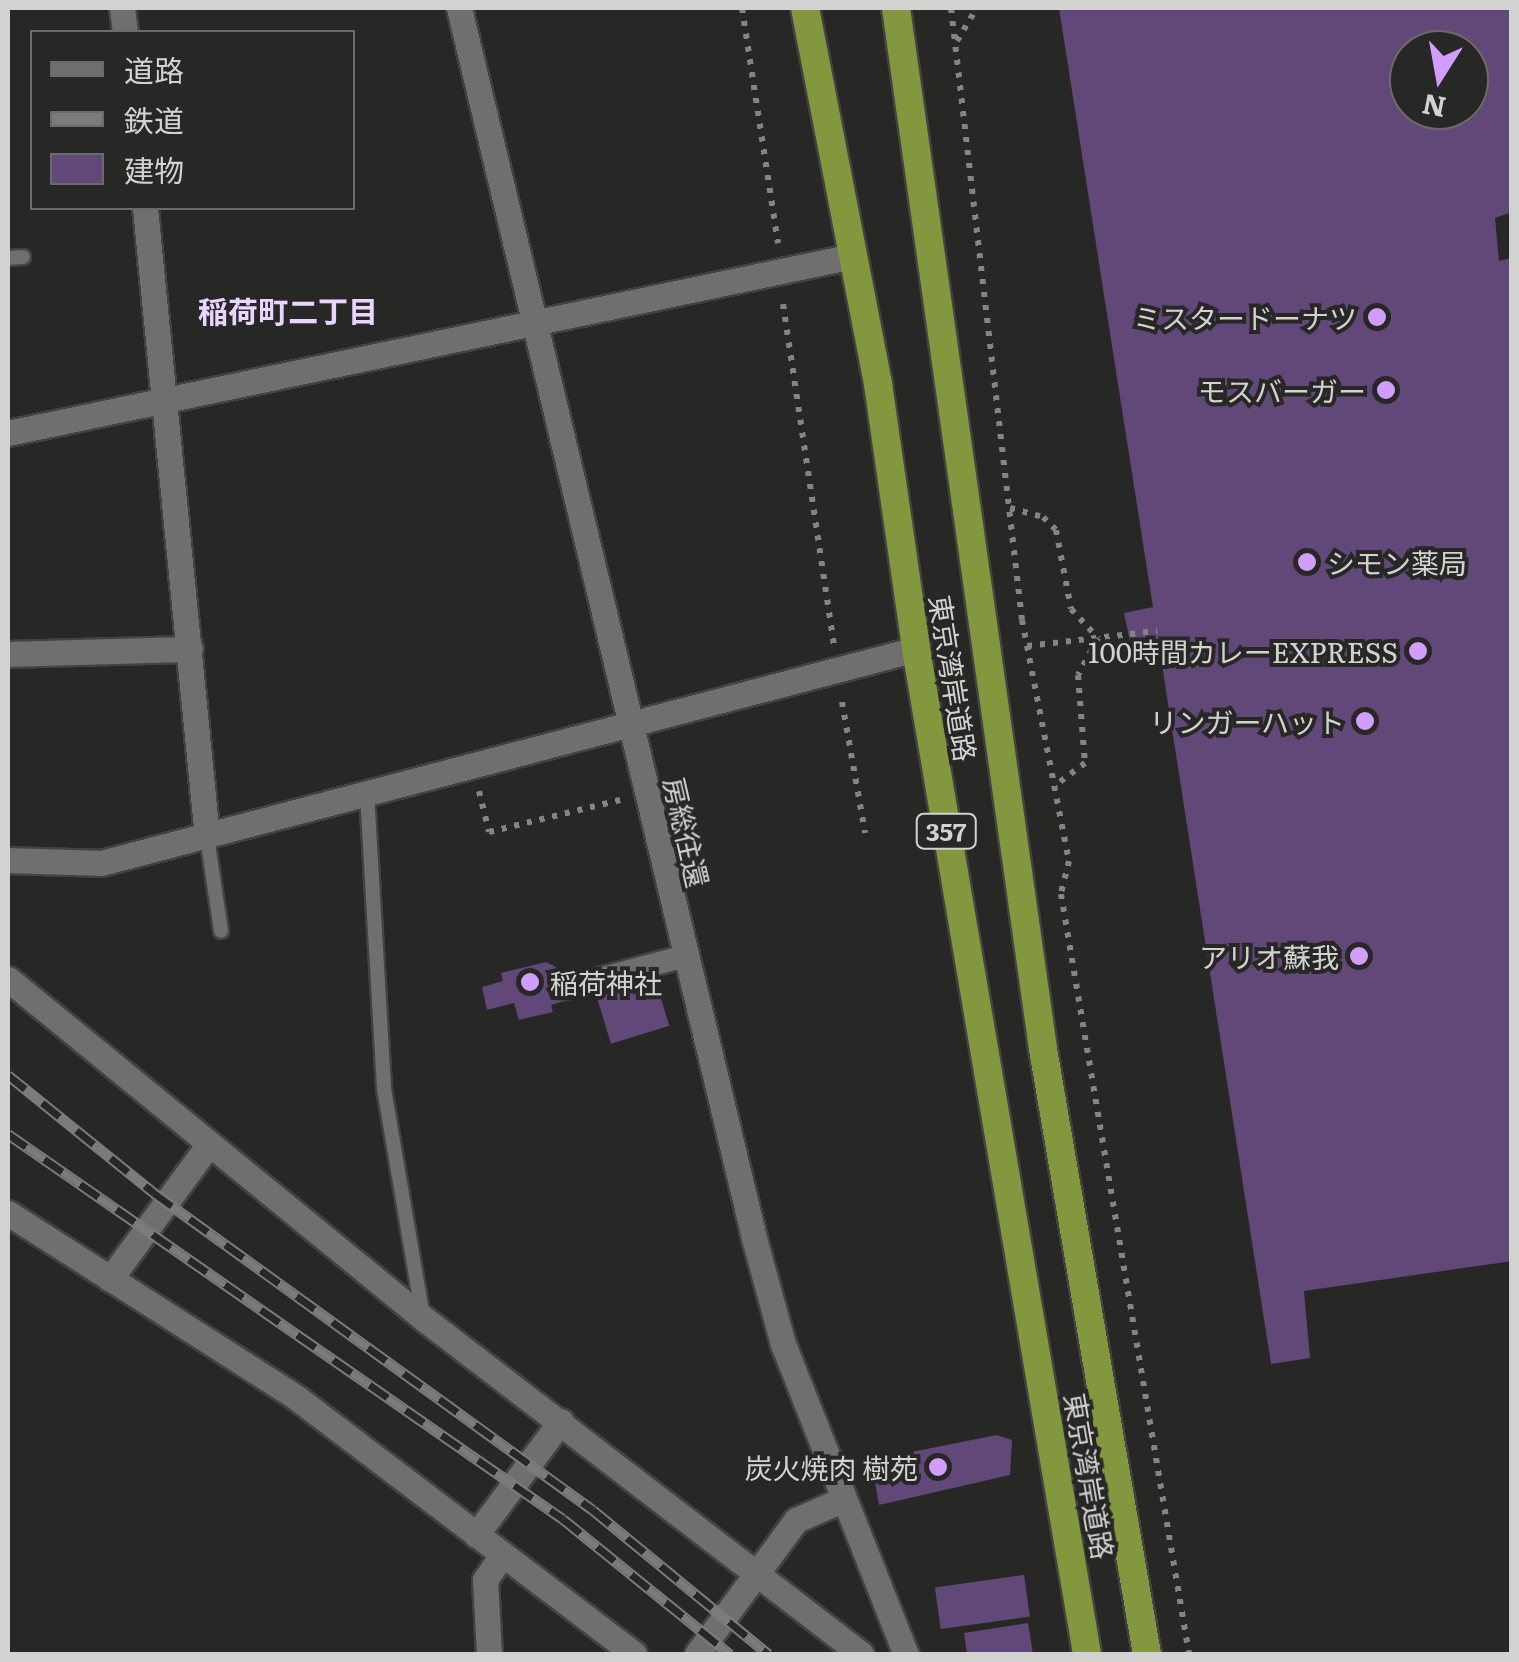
<!DOCTYPE html>
<html>
<head>
<meta charset="utf-8">
<style>
  body { margin:0 }
  #map { position:relative; width:1519px; height:1662px; overflow:hidden; background:#272826; font-family:Literata,"Noto Sans JP",serif }
  div>[style] { position:absolute }
  .building>* { inset:0; background:#614878; transform-origin:0 0 }
  .path>* { height:6px; margin-top:-3px; transform-origin:0; background:repeating-linear-gradient(90deg,#848483 0 5px,transparent 0 13px) }
  .roads { filter:drop-shadow(2px 0 #424341) drop-shadow(-2px 0 #424341) drop-shadow(0 2px #424341) drop-shadow(0 -2px #424341) }
  .service>* { height:14px; margin:-7px; padding:0 7px; transform-origin:7px; border-radius:7px; background:#6f706d }
  .pedestrian>* { height:22px; margin:-11px; padding:0 11px; transform-origin:11px; border-radius:11px; background:#6f706d }
  .minor>* { height:25px; margin:-12.5px; padding:0 12.5px; transform-origin:12.5px; border-radius:12.5px; background:#6f706d }
  .tertiary>* { height:25px; margin:-12.5px; padding:0 12.5px; transform-origin:12.5px; border-radius:12.5px; background:#6f706d }
  .trunk>* { height:28px; margin:-14px; padding:0 14px; transform-origin:14px; border-radius:14px; background:#82973e }
  .rail>* { height:11px; margin-top:-5.5px; transform-origin:0; background:repeating-linear-gradient(90deg,#272826 0 22px,#7b7c7a 0 44px); box-sizing:border-box; border-block:2px solid #7b7c7a }
  .dots>* { width:28px; height:28px; translate:-50% -50%; box-sizing:border-box; border:5px solid #272826; border-radius:50% }
  span { translate:-50% -50%; white-space:nowrap; text-align:center; line-height:1.15; -webkit-text-stroke:8px #272826; paint-order:stroke }
  .shield-label span { padding:2px 8px; background:#272826; border:2px solid; border-radius:8px; -webkit-text-stroke-width:0 }
  .shield-label { font-size:25px; color:#d2d2d1; font-weight:700 }
  .poi-label { font-size:28px; color:#d2d2d1 }
  .right { translate:-100% -50%; text-align:right }
  .left { translate:0 -50%; text-align:left }
  .street-label { font-size:28px; color:#d2d2d1 }
  .neighbourhood-label { font-size:30px; color:#e9d5fe; font-weight:700 }
  .frame { position:absolute; inset:0; border:10px solid #d2d2d1; pointer-events:none }
  .legend { position:absolute; left:30px; top:30px; width:325px; height:180px; box-sizing:border-box; background:#272826; border:2px solid #6b6c6a; margin:0; padding:12px 18px; list-style:none; font-size:30px; color:#d2d2d1 }
  .legend li { display:flex; align-items:center; gap:20px; height:50px }
  .legend b { width:50px; border:2px solid #6b6c6a }
  .north { position:absolute; left:1389px; top:30px; width:100px; height:100px; box-sizing:border-box; background:#272826; border:2px solid #6b6c6a; border-radius:50%; rotate:191deg; font-size:28px; font-weight:700; line-height:40px; text-align:center; color:#d2d2d1 }
  .north::after { content:''; display:block; margin:auto; width:35px; height:45px; background:#d19dfe; clip-path:polygon(50% 0,100% 100%,50% 72%,0 100%) }
</style>
</head>
<body>
<div id="map">
  <div class="building">
    <div style="clip-path:polygon(evenodd,1059px 8px,1512px 8px,1512px 212px,1495px 218px,1499px 261px,1512px 258px,1512px 1261px,1304px 1291px,1310px 1358px,1271px 1364px,1160px 652px,1133px 656px,1124px 613px,1153px 607px,1059px 8px,1409px 50px,1469px 50px,1469px 110px,1409px 110px,1409px 50px)"></div>
    <div style="clip-path:polygon(546px 962px,556px 967px,565px 1001px,551px 1005px,553px 1012px,519px 1020px,514px 1003px,487px 1010px,482px 987px,503px 981px,501px 973px)"></div>
    <div style="left:655px;top:979px;width:49px;height:61px;rotate:73deg"></div>
    <div style="clip-path:polygon(997px 1435px,1012px 1440px,1010px 1475px,879px 1505px,871px 1460px)"></div>
    <div style="left:1024px;top:1575px;width:42px;height:90px;rotate:82deg"></div>
    <div style="clip-path:polygon(1028px 1623px,1033px 1654px,967px 1654px,964px 1633px)"></div>
  </div>
  <div class="path">
    <div style="left:742px;top:8px;width:238px;rotate:81.3deg"></div>
    <div style="left:951px;top:8px;width:616px;rotate:83.38deg"></div>
    <div style="left:1022px;top:620px;width:246px;rotate:79deg"></div>
    <div style="left:1069px;top:861px;width:34px;rotate:104deg"></div>
    <div style="left:1061px;top:894px;width:771px;rotate:80.44deg"></div>
    <div style="left:957px;top:41px;width:39px;rotate:-59deg"></div>
    <div style="left:783px;top:304px;width:344px;rotate:81.5deg"></div>
    <div style="left:1010px;top:508px;width:34px;rotate:15deg"></div>
    <div style="left:1043px;top:517px;width:18px;rotate:45deg"></div>
    <div style="left:1056px;top:530px;width:80px;rotate:79.2deg"></div>
    <div style="left:1071px;top:609px;width:40px;rotate:47deg"></div>
    <div style="left:1098px;top:638px;width:42px;rotate:118.4deg"></div>
    <div style="left:1078px;top:675px;width:88px;rotate:85.5deg"></div>
    <div style="left:1085px;top:763px;width:39px;rotate:143deg"></div>
    <div style="left:1027px;top:646px;width:131px;rotate:-6.6deg"></div>
    <div style="left:842px;top:702px;width:133px;rotate:80deg"></div>
    <div style="left:479px;top:791px;width:42px;rotate:76.3deg"></div>
    <div style="left:489px;top:832px;width:135px;rotate:-13.7deg"></div>
  </div>
  <div class="roads">
    <div class="service">
      <div style="left:8px;top:258px;width:15px;rotate:-4deg"></div>
      <div style="left:367px;top:793px;width:296px;rotate:86.7deg"></div>
      <div style="left:384px;top:1089px;width:231px;rotate:80.3deg"></div>
      <div style="left:207px;top:837px;width:95px;rotate:81.5deg"></div>
    </div>
    <div class="pedestrian">
      <div style="left:565px;top:988px;width:124px;rotate:-14.9deg"></div>
    </div>
    <div class="minor">
      <div style="left:122px;top:8px;width:24px;rotate:83deg"></div>
      <div style="left:145px;top:208px;width:632px;rotate:84.37deg"></div>
      <div style="left:8px;top:433px;width:863px;rotate:-11.83deg"></div>
      <div style="left:8px;top:654px;width:182px;rotate:-1.6deg"></div>
      <div style="left:8px;top:860px;width:93px;rotate:1.8deg"></div>
      <div style="left:101px;top:863px;width:843px;rotate:-14.71deg"></div>
      <div style="left:8px;top:979px;width:536px;rotate:39.24deg"></div>
      <div style="left:423px;top:1318px;width:552px;rotate:37.49deg"></div>
      <div style="left:8px;top:1213px;width:343px;rotate:32.6deg"></div>
      <div style="left:297px;top:1398px;width:423px;rotate:37.2deg"></div>
      <div style="left:110px;top:1279px;width:167px;rotate:-53.7deg"></div>
      <div style="left:476px;top:1535px;width:142px;rotate:-53.3deg"></div>
      <div style="left:489px;top:1654px;width:74px;rotate:-93.1deg"></div>
      <div style="left:485px;top:1580px;width:30px;rotate:-56deg"></div>
      <div style="left:697px;top:1654px;width:167px;rotate:-53.5deg"></div>
      <div style="left:796px;top:1520px;width:52px;rotate:-23.6deg"></div>
    </div>
    <div class="tertiary">
      <div style="left:459px;top:8px;width:1265px;rotate:76.51deg"></div>
      <div style="left:754px;top:1238px;width:110px;rotate:74.7deg"></div>
      <div style="left:783px;top:1344px;width:334px;rotate:68.4deg"></div>
    </div>
    <div class="trunk">
      <div style="left:805px;top:8px;width:383px;rotate:79deg"></div>
      <div style="left:878px;top:384px;width:268px;rotate:81.8deg"></div>
      <div style="left:916px;top:649px;width:1019px;rotate:80.34deg"></div>
      <div style="left:896px;top:8px;width:1051px;rotate:81.96deg"></div>
      <div style="left:1043px;top:1049px;width:614px;rotate:80.25deg"></div>
    </div>
  </div>
  <div class="rail">
    <div style="left:8px;top:1075px;width:188px;rotate:38.9deg"></div>
    <div style="left:154px;top:1193px;width:541px;rotate:35.83deg"></div>
    <div style="left:593px;top:1510px;width:227px;rotate:39.4deg"></div>
    <div style="left:8px;top:1134px;width:675px;rotate:34.75deg"></div>
    <div style="left:563px;top:1519px;width:215px;rotate:39deg"></div>
  </div>
  <div class="dots">
    <div style="left:1377px;top:317px;background:#d19dfe"></div>
    <div style="left:1386px;top:390px;background:#d19dfe"></div>
    <div style="left:1307px;top:562px;background:#d19dfe"></div>
    <div style="left:1418px;top:651px;background:#d19dfe"></div>
    <div style="left:1365px;top:721px;background:#d19dfe"></div>
    <div style="left:1359px;top:956px;background:#d19dfe"></div>
    <div style="left:530px;top:982px;background:#d19dfe"></div>
    <div style="left:938px;top:1467px;background:#d19dfe"></div>
  </div>
  <div class="shield-label">
    <span style="left:946px;top:831px">357</span>
  </div>
  <div class="poi-label">
    <span class="right" style="left:1357px;top:317px">ミスタードーナツ</span>
    <span class="right" style="left:1366px;top:390px">モスバーガー</span>
    <span class="left" style="left:1327px;top:562px">シモン薬局</span>
    <span class="right" style="left:1398px;top:651px">100時間カレーEXPRESS</span>
    <span class="right" style="left:1345px;top:721px">リンガーハット</span>
    <span class="right" style="left:1339px;top:956px">アリオ蘇我</span>
    <span class="left" style="left:550px;top:982px">稲荷神社</span>
    <span class="right" style="left:918px;top:1467px">炭火焼肉 樹苑</span>
  </div>
  <div class="street-label">
    <span style="left:954px;top:678px;rotate:81deg">東京湾岸道路</span>
    <span style="left:687px;top:832px;rotate:77deg">房総往還</span>
    <span style="left:1090px;top:1476px;rotate:80deg">東京湾岸道路</span>
  </div>
  <div class="neighbourhood-label">
    <span style="left:288px;top:310px">稲荷町二丁目</span>
  </div>
  <div class="frame"></div>
  <ul class="legend">
  <li><b style="height:12px;background:#6f706d"></b>道路</li>
  <li><b style="height:12px;background:#7b7c7a"></b>鉄道</li>
  <li><b style="height:28px;background:#614878"></b>建物</li>
  </ul>
  <div class="north">N</div>
</div>
</body>
</html>
